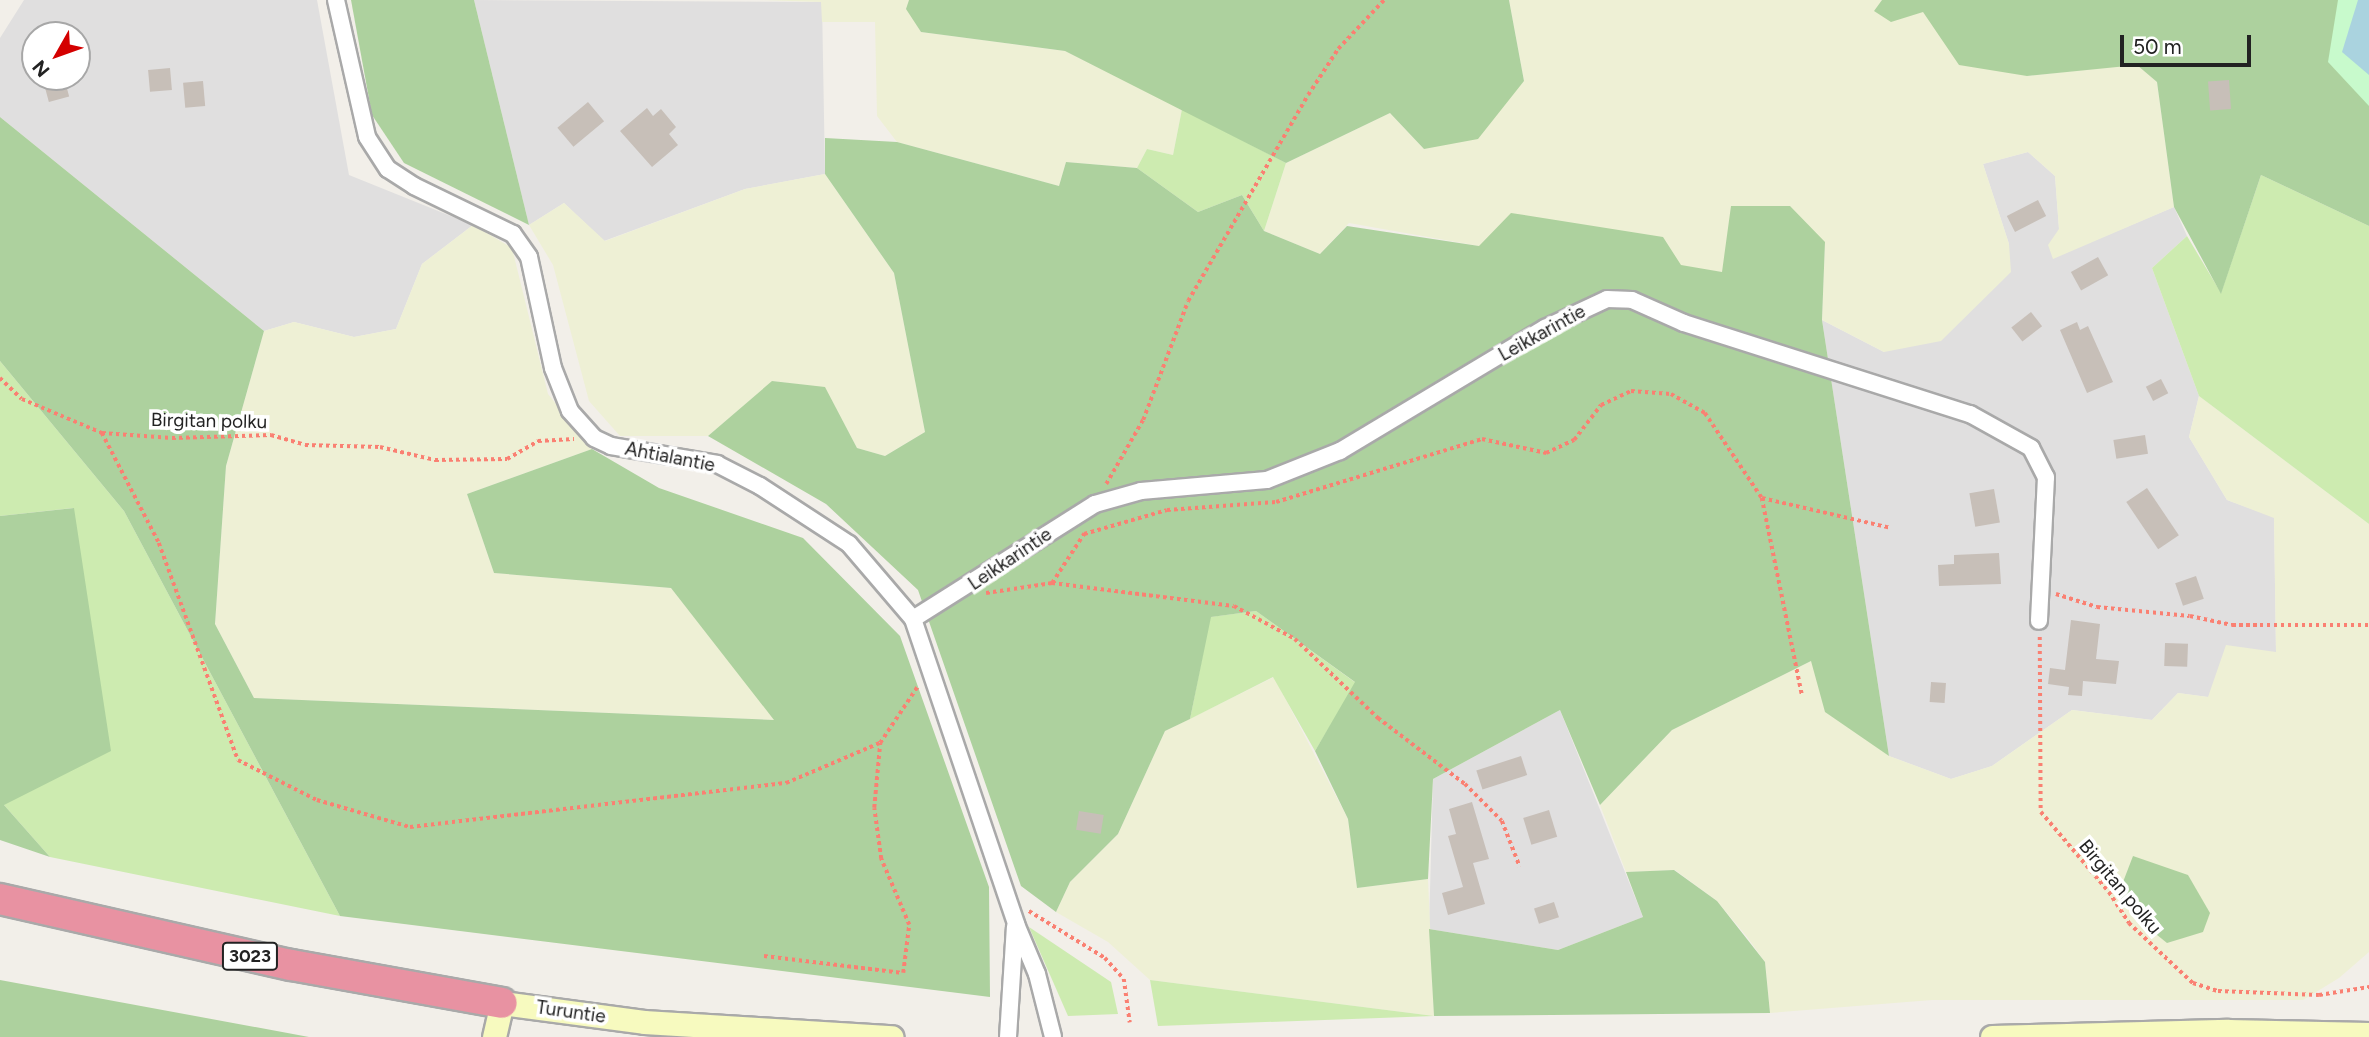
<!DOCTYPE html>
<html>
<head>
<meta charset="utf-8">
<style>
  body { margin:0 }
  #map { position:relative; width:2369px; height:1037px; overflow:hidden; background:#f2efe9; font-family:Figtree,sans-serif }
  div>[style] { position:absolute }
  .residential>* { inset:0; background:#e0dfdf }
  .farmland>* { inset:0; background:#eef0d5 }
  .grass>* { inset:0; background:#cdebb0 }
  .forest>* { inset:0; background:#add19e }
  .park>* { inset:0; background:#c8facc }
  .water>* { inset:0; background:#aad3df }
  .building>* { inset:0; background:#c7bfb8; transform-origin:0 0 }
  .path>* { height:3.5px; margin-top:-1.75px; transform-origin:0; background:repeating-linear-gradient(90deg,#fa8072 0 3.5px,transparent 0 7px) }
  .roads { filter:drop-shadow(2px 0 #a9a9a9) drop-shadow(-2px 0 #a9a9a9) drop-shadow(0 2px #a9a9a9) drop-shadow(0 -2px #a9a9a9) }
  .street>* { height:16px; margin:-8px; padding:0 8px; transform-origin:8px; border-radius:8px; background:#fff }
  .secondary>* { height:23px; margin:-11.5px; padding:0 11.5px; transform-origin:11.5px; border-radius:11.5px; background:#f7fabf }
  .highway>* { height:30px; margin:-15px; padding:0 15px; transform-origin:15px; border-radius:15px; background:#e892a2 }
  span { translate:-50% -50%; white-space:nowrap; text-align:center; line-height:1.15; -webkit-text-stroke:7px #fff; paint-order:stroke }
  .shield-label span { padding:2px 5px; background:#fff; border:2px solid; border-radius:5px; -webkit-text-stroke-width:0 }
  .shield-label { font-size:18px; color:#222; font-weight:700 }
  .street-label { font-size:19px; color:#222 }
  .north { position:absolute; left:21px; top:21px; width:70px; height:70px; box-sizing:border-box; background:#fff; border:2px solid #a7a7a7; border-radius:50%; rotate:230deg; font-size:19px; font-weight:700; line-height:28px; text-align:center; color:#222 }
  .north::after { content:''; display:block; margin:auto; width:24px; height:32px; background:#d40000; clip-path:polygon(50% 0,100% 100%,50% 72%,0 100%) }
  .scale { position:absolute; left:2120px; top:35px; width:131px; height:32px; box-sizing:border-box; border:4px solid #222; border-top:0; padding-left:9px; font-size:21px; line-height:24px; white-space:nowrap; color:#222; -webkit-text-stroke:5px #fff; paint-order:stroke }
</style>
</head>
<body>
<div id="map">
  <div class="residential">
    <div style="clip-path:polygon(evenodd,24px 0,317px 0,349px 175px,473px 225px,422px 264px,396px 329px,354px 337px,294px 322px,264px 331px,0 117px,0 38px,24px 0,35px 35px,77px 35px,77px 77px,35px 77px,35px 35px)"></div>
    <div style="clip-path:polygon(474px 0,822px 2px,825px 174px,745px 189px,604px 241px,564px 203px,529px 225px)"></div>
    <div style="clip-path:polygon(2028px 152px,2055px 176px,2059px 229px,2053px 258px,2174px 207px,2187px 236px,2152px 268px,2199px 396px,2189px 437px,2227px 500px,2274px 517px,2276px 652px,2208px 697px,2178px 693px,2152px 720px,2072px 710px,1992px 766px,1951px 779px,1889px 756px,1822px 320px,1884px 352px,2009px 244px,1983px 164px)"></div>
    <div style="clip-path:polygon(1560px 710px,1643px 917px,1558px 950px,1429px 929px,1433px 779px)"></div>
  </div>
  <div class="farmland">
    <div style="clip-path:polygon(760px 0,909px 0,907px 9px,921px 32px,1065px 51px,1182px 109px,1173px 155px,1147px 149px,1137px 168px,1066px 162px,1059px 186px,897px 142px,877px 116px,875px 22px,822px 22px,821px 2px)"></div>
    <div style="clip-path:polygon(1509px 0,1882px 0,1875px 11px,1923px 12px,2027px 76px,2137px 64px,2157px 82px,2174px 207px,2053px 259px,2048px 245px,2059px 229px,2055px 176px,2028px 152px,1983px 164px,2009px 244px,2011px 272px,1941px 341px,1884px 352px,1822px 320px,1825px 242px,1722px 272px,1479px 246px,1349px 223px,1320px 254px,1264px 231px,1286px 163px,1390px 113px,1424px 149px,1524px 81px)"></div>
    <div style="clip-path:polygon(825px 174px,894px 273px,925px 432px,885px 456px,857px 448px,825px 388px,773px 381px,708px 436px,620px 436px,589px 401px,553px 265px,529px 225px,564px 203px,605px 241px,745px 189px)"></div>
    <div style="clip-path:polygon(473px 225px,512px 248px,548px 394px,592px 449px,467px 494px,494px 573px,671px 588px,775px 720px,254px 698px,215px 624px,226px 466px,264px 331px,294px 322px,354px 337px,396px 329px,422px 264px)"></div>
    <div style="clip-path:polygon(2199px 396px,2369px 524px,2369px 952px,2339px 978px,2303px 1000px,1932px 1000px,1770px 1013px,1765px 962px,1747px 937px,1717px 901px,1675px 870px,1626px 872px,1600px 805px,1672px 730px,1811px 661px,1889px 756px,1951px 779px,1992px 766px,2072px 710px,2152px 720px,2178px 693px,2208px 697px,2226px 645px,2276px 652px,2274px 518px,2227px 500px,2189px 437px)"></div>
    <div style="clip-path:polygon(1274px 677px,1348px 819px,1357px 888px,1428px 879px,1434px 1016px,1150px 980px,1108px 942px,1056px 912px,1070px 882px,1118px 834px,1165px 731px)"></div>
  </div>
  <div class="grass">
    <div style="clip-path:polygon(1182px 109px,1286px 163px,1264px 231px,1242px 195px,1198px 212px,1137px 168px,1147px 149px,1173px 155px)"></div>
    <div style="clip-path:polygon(2261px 175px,2369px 226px,2369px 524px,2199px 396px,2152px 268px,2187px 236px,2221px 293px)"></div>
    <div style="clip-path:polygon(0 361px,124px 511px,340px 916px,50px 857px,4px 805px,73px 508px,0 516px)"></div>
    <div style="clip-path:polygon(1256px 611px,1356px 683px,1315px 751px,1273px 677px,1190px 719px,1210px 617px)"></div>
    <div style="clip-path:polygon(1029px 927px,1111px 982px,1118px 1014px,1068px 1016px)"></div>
    <div style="clip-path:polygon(1150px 980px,1434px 1016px,1158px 1026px)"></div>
  </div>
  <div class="forest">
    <div style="clip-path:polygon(351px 0,474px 0,529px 225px,404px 163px,372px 115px)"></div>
    <div style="clip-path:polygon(909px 0,1509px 0,1524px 81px,1478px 139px,1424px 149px,1390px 113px,1286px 163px,1065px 51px,921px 32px,906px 9px)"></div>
    <div style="clip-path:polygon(1882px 0,2358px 0,2369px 75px,2369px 226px,2261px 175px,2221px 294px,2174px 207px,2157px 82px,2137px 65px,2027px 76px,1959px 65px,1923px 12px,1891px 22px,1874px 11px)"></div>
    <div style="clip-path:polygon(0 117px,264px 331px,226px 466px,215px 624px,254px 698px,774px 720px,671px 588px,494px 573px,467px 494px,592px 449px,659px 488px,803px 538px,900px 636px,989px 887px,990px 997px,340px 916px,124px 511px,0 361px)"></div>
    <div style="clip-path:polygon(825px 138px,897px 142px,1059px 186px,1066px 162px,1137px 168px,1198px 212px,1242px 195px,1264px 231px,1320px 254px,1347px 226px,1479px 246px,1511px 213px,1663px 237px,1681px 265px,1722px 272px,1731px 206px,1790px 206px,1825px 242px,1822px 320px,1889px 756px,1825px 712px,1811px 661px,1672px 730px,1600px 805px,1560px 710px,1433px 779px,1428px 879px,1357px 888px,1348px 819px,1315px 751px,1355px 682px,1256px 611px,1211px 617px,1190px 719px,1165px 731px,1118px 834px,1070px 882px,1056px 912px,1021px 886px,918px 590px,826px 504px,708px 436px,772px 381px,825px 387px,857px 448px,885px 456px,925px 432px,894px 273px,825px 174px)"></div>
    <div style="clip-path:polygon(74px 508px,111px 751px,4px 805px,50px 857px,0 840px,0 516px)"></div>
    <div style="clip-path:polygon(2133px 856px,2188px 875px,2210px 913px,2203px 932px,2167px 943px,2136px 918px,2118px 895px)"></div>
    <div style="clip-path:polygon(1674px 870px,1717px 901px,1765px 962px,1770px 1013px,1434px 1016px,1429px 929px,1558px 950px,1643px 917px,1626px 872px)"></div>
    <div style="clip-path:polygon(0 980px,309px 1037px,0 1037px)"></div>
  </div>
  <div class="park">
    <div style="clip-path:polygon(2338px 0,2369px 0,2369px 106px,2328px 62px)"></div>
  </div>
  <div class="water">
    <div style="clip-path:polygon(2358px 0,2369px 0,2369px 75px,2342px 52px)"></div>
  </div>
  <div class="building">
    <div style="left:170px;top:68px;width:22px;height:22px;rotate:85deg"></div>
    <div style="left:2229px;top:80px;width:29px;height:21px;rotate:86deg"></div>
    <div style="left:65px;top:81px;width:16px;height:21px;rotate:75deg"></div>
    <div style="left:203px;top:81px;width:25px;height:20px;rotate:85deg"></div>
    <div style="left:588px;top:102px;width:25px;height:40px;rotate:50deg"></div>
    <div style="clip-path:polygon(647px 108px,653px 116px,661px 109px,676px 127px,669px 134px,678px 145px,652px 167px,620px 131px)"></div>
    <div style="left:2038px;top:200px;width:18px;height:35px;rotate:63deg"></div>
    <div style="left:2098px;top:257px;width:21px;height:31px;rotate:61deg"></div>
    <div style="left:2031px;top:312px;width:18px;height:25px;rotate:52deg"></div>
    <div style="clip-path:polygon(2077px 322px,2080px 330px,2088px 326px,2113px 382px,2087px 393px,2060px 330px)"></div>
    <div style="left:2161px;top:379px;width:16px;height:17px;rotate:63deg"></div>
    <div style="left:2145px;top:435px;width:19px;height:32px;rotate:81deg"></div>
    <div style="left:2147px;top:488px;width:57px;height:25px;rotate:56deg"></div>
    <div style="left:1994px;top:489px;width:34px;height:25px;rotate:80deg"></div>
    <div style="clip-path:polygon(1999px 553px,2001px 584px,1939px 586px,1938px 565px,1954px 564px,1954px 555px)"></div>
    <div style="left:2196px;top:576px;width:24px;height:22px;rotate:71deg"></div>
    <div style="clip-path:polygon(2071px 620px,2100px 624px,2096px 659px,2119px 661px,2116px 684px,2083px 681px,2082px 696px,2068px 695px,2069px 687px,2048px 684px,2050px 668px,2065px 670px)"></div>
    <div style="left:2165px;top:643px;width:23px;height:23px;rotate:2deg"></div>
    <div style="left:1931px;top:682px;width:15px;height:20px;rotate:4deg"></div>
    <div style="left:1521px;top:756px;width:20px;height:47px;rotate:72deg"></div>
    <div style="clip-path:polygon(1472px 802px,1489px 859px,1473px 863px,1485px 904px,1448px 915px,1442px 893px,1463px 887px,1448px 836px,1456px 834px,1449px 809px)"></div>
    <div style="left:1549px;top:810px;width:28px;height:27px;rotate:73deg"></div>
    <div style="left:1079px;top:811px;width:25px;height:19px;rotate:9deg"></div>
    <div style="left:1554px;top:902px;width:16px;height:21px;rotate:72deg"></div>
  </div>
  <div class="path">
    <div style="left:0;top:378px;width:30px;rotate:44deg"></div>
    <div style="left:22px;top:399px;width:87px;rotate:23deg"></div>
    <div style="left:102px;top:433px;width:70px;rotate:4.1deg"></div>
    <div style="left:172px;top:438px;width:99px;rotate:-1.7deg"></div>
    <div style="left:271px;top:435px;width:35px;rotate:16deg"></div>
    <div style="left:305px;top:445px;width:75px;rotate:1.5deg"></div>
    <div style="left:380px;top:447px;width:57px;rotate:13.3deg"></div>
    <div style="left:435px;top:460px;width:72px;rotate:-0.8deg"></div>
    <div style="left:507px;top:459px;width:36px;rotate:-30deg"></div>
    <div style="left:538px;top:441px;width:36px;rotate:-3deg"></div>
    <div style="left:102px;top:433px;width:124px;rotate:62.6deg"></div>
    <div style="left:159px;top:543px;width:231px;rotate:70deg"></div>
    <div style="left:238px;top:760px;width:89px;rotate:26.9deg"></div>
    <div style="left:317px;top:800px;width:97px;rotate:16.2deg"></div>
    <div style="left:410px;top:827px;width:379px;rotate:-6.7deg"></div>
    <div style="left:786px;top:783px;width:102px;rotate:-23.1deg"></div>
    <div style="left:1106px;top:484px;width:74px;rotate:-60deg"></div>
    <div style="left:1143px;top:420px;width:127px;rotate:-69.3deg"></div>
    <div style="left:1188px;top:301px;width:238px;rotate:-59.8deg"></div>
    <div style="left:1308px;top:95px;width:55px;rotate:-56.9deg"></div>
    <div style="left:1338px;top:49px;width:67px;rotate:-46.8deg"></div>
    <div style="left:1762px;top:498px;width:201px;rotate:78.5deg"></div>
    <div style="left:1052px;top:583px;width:183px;rotate:7.2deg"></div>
    <div style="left:1234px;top:606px;width:69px;rotate:28.4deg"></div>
    <div style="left:1295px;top:639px;width:115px;rotate:43.6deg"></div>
    <div style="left:1378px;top:718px;width:109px;rotate:37.2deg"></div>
    <div style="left:1465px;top:784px;width:52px;rotate:45deg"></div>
    <div style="left:1502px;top:821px;width:49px;rotate:68.6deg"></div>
    <div style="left:986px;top:593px;width:67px;rotate:-8.6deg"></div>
    <div style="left:1052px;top:583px;width:59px;rotate:-56.9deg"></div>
    <div style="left:1084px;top:534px;width:86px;rotate:-16.1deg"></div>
    <div style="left:1167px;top:510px;width:109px;rotate:-4.2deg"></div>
    <div style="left:1276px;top:502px;width:215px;rotate:-17deg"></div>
    <div style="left:1482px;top:439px;width:66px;rotate:12.3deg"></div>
    <div style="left:1546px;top:453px;width:31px;rotate:-25deg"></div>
    <div style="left:1574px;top:440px;width:44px;rotate:-52.4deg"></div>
    <div style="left:1601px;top:405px;width:33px;rotate:-25deg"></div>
    <div style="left:1631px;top:391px;width:40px;rotate:4.3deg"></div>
    <div style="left:1671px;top:394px;width:39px;rotate:29deg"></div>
    <div style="left:1705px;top:413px;width:102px;rotate:56.2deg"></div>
    <div style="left:1762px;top:498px;width:132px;rotate:13.1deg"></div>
    <div style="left:2056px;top:594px;width:43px;rotate:17.6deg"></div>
    <div style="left:2097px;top:607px;width:93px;rotate:5.5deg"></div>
    <div style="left:2190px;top:616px;width:43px;rotate:12.1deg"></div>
    <div style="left:2232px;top:625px;width:137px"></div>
    <div style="left:2040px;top:637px;width:175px;rotate:89.7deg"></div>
    <div style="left:2041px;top:812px;width:105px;rotate:49.6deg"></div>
    <div style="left:2109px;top:892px;width:37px;rotate:57deg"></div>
    <div style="left:2129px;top:923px;width:88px;rotate:43.2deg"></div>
    <div style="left:2193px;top:983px;width:26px;rotate:18deg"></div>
    <div style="left:2218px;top:991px;width:101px;rotate:2.3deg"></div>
    <div style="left:2319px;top:995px;width:51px;rotate:-9.1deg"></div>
    <div style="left:1029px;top:911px;width:89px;rotate:31.7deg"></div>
    <div style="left:1105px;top:958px;width:28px;rotate:48deg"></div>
    <div style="left:1124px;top:979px;width:44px;rotate:82.2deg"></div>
    <div style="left:764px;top:956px;width:140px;rotate:7deg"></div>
    <div style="left:903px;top:973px;width:48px;rotate:-82.9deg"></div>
    <div style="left:909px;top:925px;width:72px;rotate:-113deg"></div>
    <div style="left:881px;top:859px;width:51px;rotate:-97.8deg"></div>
    <div style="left:874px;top:808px;width:65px;rotate:-84.7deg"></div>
    <div style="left:880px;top:743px;width:69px;rotate:-56.3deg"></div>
  </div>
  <div class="roads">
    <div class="street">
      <div style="left:336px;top:0;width:140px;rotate:77.2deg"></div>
      <div style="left:367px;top:137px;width:38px;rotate:57deg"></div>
      <div style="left:388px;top:169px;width:31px;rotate:33deg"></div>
      <div style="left:414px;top:186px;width:110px;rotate:25.9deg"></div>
      <div style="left:513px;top:234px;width:28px;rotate:55deg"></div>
      <div style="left:529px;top:257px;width:114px;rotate:77.8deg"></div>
      <div style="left:553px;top:368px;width:46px;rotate:68.4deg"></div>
      <div style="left:570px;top:411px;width:36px;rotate:48deg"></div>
      <div style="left:594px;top:438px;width:19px;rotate:25deg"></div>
      <div style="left:611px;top:446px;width:108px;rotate:9.6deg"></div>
      <div style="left:717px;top:464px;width:48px;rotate:27.1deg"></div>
      <div style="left:760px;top:486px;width:106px;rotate:33.1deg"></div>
      <div style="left:849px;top:544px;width:99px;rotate:49.5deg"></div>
      <div style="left:913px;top:619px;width:322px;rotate:71.3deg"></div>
      <div style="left:1016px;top:924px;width:54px;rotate:67.2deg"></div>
      <div style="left:1037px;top:974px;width:65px;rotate:75.7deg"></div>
      <div style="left:913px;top:619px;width:215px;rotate:-32.3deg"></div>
      <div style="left:1095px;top:504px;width:48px;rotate:-15.8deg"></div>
      <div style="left:1141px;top:491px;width:126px;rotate:-5deg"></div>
      <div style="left:1267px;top:480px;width:79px;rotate:-21.7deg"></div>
      <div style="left:1340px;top:451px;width:239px;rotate:-31deg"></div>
      <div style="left:1545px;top:328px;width:68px;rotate:-25.1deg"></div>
      <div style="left:1607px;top:299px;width:25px;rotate:2deg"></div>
      <div style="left:1632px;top:300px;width:57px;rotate:23.9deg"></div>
      <div style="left:1684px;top:323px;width:300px;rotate:17.7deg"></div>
      <div style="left:1970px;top:414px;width:70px;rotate:29.1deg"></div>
      <div style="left:2031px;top:448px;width:33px;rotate:63deg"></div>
      <div style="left:2046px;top:477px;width:144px;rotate:92.8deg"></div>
      <div style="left:1008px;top:1037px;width:110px;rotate:-86.4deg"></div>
    </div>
    <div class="secondary">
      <div style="left:494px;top:1037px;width:35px;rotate:-77deg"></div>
      <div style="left:502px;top:1003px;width:143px;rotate:7.6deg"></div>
      <div style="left:644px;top:1022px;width:248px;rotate:3.5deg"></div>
      <div style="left:1992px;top:1037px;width:236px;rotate:-1.5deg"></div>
      <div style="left:2228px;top:1031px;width:141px;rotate:1.2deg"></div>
    </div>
    <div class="highway">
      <div style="left:0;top:899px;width:298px;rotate:12.8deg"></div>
      <div style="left:291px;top:965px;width:214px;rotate:10.2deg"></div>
    </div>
  </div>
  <div class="shield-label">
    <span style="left:250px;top:956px">3023</span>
  </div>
  <div class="street-label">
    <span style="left:1542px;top:333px;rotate:-29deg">Leikkarintie</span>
    <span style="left:209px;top:421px;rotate:1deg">Birgitan polku</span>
    <span style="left:670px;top:457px;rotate:11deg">Ahtialantie</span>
    <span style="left:1010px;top:559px;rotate:-34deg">Leikkarintie</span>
    <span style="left:2120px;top:887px;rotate:50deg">Birgitan polku</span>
    <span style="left:571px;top:1012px;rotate:8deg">Turuntie</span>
  </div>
  <div class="north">N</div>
  <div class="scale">50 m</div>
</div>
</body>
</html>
